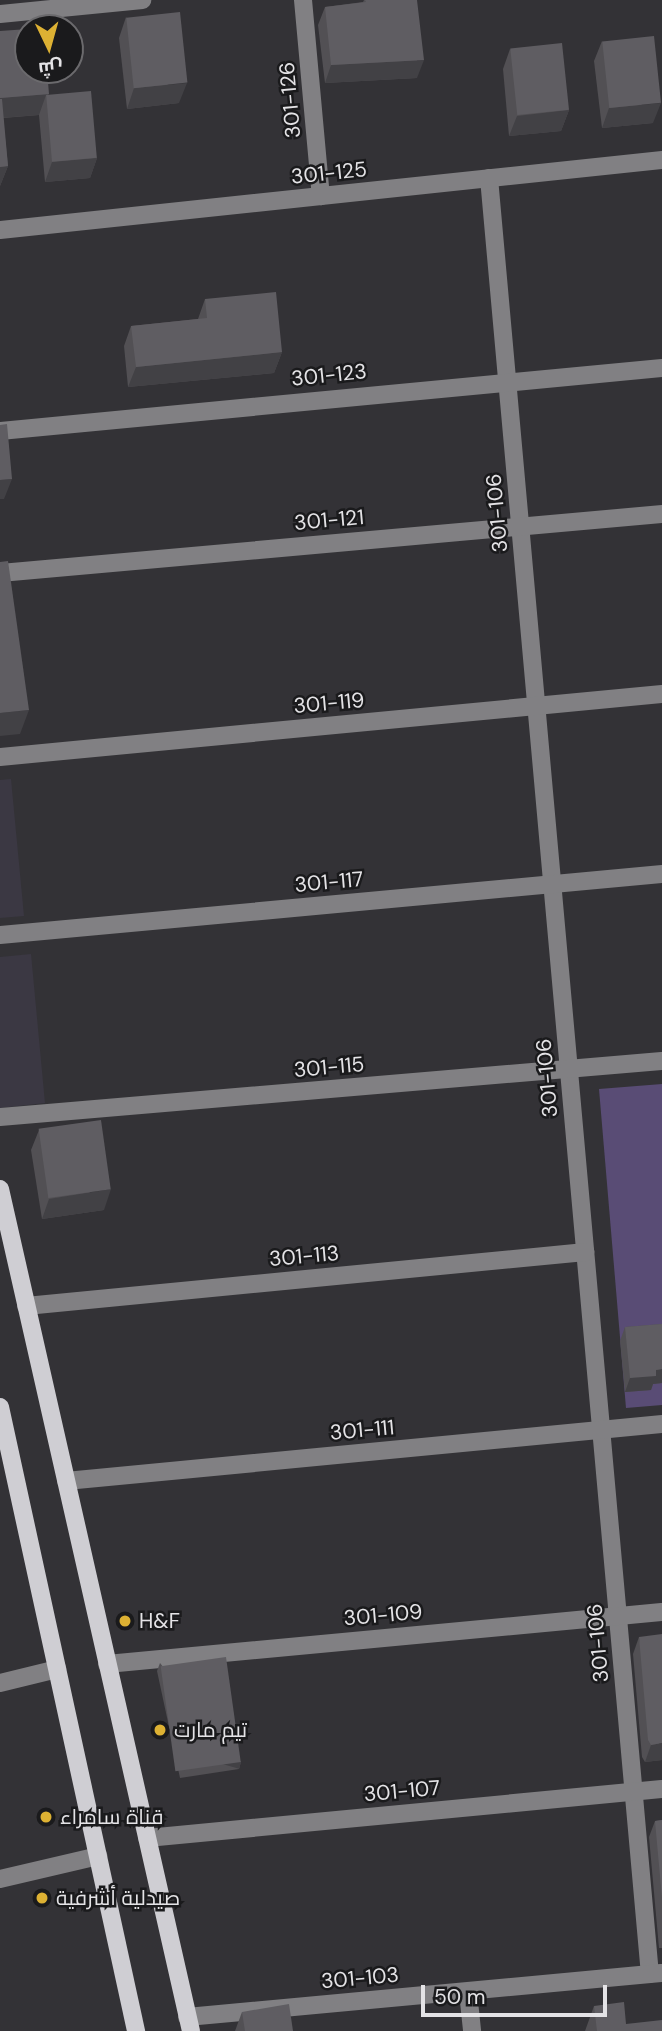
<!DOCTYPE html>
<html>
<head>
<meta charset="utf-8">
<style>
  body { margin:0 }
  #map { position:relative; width:662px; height:2031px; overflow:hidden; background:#333236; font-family:"DM Sans",Cairo,sans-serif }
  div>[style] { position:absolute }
  .built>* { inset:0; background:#3b3843 }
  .green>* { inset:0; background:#594c75 }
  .minor>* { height:18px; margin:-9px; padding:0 9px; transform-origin:9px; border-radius:9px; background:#818083 }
  .major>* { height:18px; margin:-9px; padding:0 9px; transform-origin:9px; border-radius:9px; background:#cfced3 }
  .wall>* { inset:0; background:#525054 }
  .shaded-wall>* { inset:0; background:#424145; transform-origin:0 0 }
  .building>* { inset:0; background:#5f5d62; transform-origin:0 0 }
  .dots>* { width:19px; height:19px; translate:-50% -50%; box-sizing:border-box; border:4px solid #1a1a1c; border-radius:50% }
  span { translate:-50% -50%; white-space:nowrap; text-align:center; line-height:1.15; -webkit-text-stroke:5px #1a1a1c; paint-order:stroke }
  .street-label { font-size:21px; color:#e4e3e6 }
  .poi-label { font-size:21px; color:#e4e3e6 }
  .left { translate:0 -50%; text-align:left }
  .north { position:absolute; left:14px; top:14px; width:70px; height:70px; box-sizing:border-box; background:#1a1a1c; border:2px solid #6b6a6d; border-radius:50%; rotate:175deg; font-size:19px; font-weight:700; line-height:28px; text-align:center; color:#e4e3e6 }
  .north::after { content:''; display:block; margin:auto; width:24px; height:32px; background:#ddb133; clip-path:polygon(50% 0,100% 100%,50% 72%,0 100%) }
  .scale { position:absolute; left:421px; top:1985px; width:186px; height:32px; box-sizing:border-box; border:4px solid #e4e3e6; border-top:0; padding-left:9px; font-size:21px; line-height:24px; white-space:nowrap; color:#e4e3e6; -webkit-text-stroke:5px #1a1a1c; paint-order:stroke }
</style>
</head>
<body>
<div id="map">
  <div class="built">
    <div style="clip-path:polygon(11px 779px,24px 916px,0 918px,0 780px)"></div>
    <div style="clip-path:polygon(31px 954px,45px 1103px,0 1108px,0 957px)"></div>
  </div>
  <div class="green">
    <div style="clip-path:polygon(662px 1084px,662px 1405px,626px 1408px,599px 1089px)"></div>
  </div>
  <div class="minor">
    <div style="left:303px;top:0;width:197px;rotate:84.8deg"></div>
    <div style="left:0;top:14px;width:143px;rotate:-5.6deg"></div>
    <div style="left:489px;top:178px;width:1803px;rotate:84.88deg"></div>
    <div style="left:0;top:230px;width:666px;rotate:-6.04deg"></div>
    <div style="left:0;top:431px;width:665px;rotate:-5.44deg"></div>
    <div style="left:0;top:573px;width:665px;rotate:-5.09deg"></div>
    <div style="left:0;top:757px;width:665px;rotate:-5.44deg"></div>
    <div style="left:0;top:935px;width:665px;rotate:-5.26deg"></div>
    <div style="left:0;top:1117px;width:664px;rotate:-4.84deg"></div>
    <div style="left:26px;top:1306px;width:562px;rotate:-5.52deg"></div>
    <div style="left:66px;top:1481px;width:599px;rotate:-5.46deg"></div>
    <div style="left:107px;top:1664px;width:557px;rotate:-5.35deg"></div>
    <div style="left:0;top:1683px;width:59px;rotate:-13.8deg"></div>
    <div style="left:147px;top:1838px;width:517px;rotate:-5.44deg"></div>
    <div style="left:0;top:1879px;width:101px;rotate:-13.2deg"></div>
    <div style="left:468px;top:1992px;width:39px;rotate:84deg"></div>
    <div style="left:187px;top:2017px;width:476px;rotate:-5.3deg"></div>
  </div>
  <div class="major">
    <div style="left:0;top:1189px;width:863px;rotate:77.22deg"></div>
    <div style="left:0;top:1407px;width:639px;rotate:77.7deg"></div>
  </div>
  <div class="wall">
    <div style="clip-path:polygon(364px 0,417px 0,417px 78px,325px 83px,318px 25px,325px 7px,363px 2px)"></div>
    <div style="clip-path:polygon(126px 17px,179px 103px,127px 109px,119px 38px)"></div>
    <div style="clip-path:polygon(0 31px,97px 158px,90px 178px,45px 182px,39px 115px,3px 118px,8px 166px,0 186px)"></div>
    <div style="clip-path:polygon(602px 41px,653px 123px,602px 128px,594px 61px)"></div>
    <div style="clip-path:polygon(510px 49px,569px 110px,561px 131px,509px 136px,503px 69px)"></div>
    <div style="clip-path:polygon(205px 299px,282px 352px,274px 373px,128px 387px,124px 346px,131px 326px,198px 319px)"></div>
    <div style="clip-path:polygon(39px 1130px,104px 1210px,42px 1219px,31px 1150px)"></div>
    <div style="clip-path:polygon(662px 1324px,662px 1383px,653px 1384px,651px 1390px,625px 1392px,620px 1341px,625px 1327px)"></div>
    <div style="clip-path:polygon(639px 1637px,662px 1760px,645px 1762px,642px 1757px,633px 1654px)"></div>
    <div style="clip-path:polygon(160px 1663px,241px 1762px,239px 1769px,180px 1778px,157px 1671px)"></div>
    <div style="clip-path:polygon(662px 1820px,662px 1948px,659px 1948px,649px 1837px,655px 1821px)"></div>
    <div style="clip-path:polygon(594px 2006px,626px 2024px,662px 2031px,585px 2031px)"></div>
    <div style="clip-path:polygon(242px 2012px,293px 2031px,235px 2031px)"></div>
  </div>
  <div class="shaded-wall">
    <div style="clip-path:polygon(424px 60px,417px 78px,325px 83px,331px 65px)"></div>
    <div style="clip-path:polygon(187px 83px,179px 103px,127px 109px,134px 88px)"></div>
    <div style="clip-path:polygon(49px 94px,46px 95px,39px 115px,0 118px,0 98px)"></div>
    <div style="clip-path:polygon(661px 103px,653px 123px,602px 128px,609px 108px)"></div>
    <div style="clip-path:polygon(569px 110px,561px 131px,509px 136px,517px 116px)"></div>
    <div style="clip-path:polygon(97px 158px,90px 178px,45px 182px,52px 162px)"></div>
    <div style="clip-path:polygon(8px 166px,0 186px,0 167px)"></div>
    <div style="clip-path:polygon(282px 352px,274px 373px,128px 387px,136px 367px)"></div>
    <div style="clip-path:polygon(12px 479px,4px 499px,0 499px,0 480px)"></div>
    <div style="clip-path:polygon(29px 710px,20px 734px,0 736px,0 713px)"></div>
    <div style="clip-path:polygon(111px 1189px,104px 1210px,42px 1219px,49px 1199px)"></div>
    <div style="clip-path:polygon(662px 1369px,662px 1383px,653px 1384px,651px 1390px,625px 1392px,630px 1378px,656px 1370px)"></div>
    <div style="clip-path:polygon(662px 1743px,662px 1760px,645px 1762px,651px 1745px)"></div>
    <div style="left:241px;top:1762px;width:7px;height:60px;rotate:106deg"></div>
  </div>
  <div class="building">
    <div style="clip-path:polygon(365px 0,417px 0,424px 60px,331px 65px,325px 7px,366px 2px)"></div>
    <div style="left:180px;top:12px;width:71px;height:54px;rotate:84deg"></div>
    <div style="clip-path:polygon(28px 29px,28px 70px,47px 70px,49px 94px,0 98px,0 31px)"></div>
    <div style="left:654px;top:36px;width:67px;height:52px;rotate:84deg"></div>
    <div style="left:562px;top:43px;width:67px;height:52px;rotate:84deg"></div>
    <div style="left:91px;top:91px;width:67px;height:45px;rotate:85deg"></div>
    <div style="clip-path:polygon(0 99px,2px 99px,8px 166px,0 167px)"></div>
    <div style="clip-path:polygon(276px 292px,282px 352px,136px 367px,131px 326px,207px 318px,205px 299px)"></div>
    <div style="clip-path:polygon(7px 424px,12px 479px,0 480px,0 425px)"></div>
    <div style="clip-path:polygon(8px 561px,29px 710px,0 713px,0 562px)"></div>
    <div style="left:101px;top:1120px;width:70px;height:63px;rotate:82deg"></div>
    <div style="clip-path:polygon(662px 1324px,662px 1369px,656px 1370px,656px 1376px,630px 1378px,625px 1327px)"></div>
    <div style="clip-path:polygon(662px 1634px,662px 1743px,651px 1745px,648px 1740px,639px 1637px)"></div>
    <div style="left:226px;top:1657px;width:106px;height:66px;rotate:82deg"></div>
    <div style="clip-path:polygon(662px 1820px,662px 1898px,655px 1821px)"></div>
    <div style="clip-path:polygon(624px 2002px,626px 2024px,662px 2020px,662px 2031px,597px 2031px,594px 2006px)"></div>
    <div style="clip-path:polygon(289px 2004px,293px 2031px,245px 2031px,242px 2012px)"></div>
  </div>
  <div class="dots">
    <div style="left:125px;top:1621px;background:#ddb133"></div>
    <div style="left:160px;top:1730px;background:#ddb133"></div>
    <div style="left:46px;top:1817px;background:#ddb133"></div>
    <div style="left:42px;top:1898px;background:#ddb133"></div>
  </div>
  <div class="street-label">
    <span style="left:290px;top:100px;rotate:-95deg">301-126</span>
    <span style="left:329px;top:173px;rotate:-6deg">301-125</span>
    <span style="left:329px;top:375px;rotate:-6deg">301-123</span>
    <span style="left:497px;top:513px;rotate:-95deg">301-106</span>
    <span style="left:329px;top:520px;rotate:-5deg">301-121</span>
    <span style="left:329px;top:703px;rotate:-5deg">301-119</span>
    <span style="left:329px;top:882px;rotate:-5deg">301-117</span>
    <span style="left:329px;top:1067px;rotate:-5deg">301-115</span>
    <span style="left:547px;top:1078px;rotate:-95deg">301-106</span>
    <span style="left:304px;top:1256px;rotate:-5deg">301-113</span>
    <span style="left:362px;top:1430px;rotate:-5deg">301-111</span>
    <span style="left:383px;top:1615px;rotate:-5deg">301-109</span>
    <span style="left:598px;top:1643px;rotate:-95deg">301-106</span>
    <span style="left:402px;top:1791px;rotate:-5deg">301-107</span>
    <span style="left:360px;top:1978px;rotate:-5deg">301-103</span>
  </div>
  <div class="poi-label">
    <span class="left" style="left:139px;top:1621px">H&amp;F</span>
    <span class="left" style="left:174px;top:1730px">تیم مارت</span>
    <span class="left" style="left:60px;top:1817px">قناة سامراء</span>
    <span class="left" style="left:56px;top:1898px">صيدلية أشرفية</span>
  </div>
  <div class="north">ش</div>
  <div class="scale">50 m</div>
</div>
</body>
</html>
